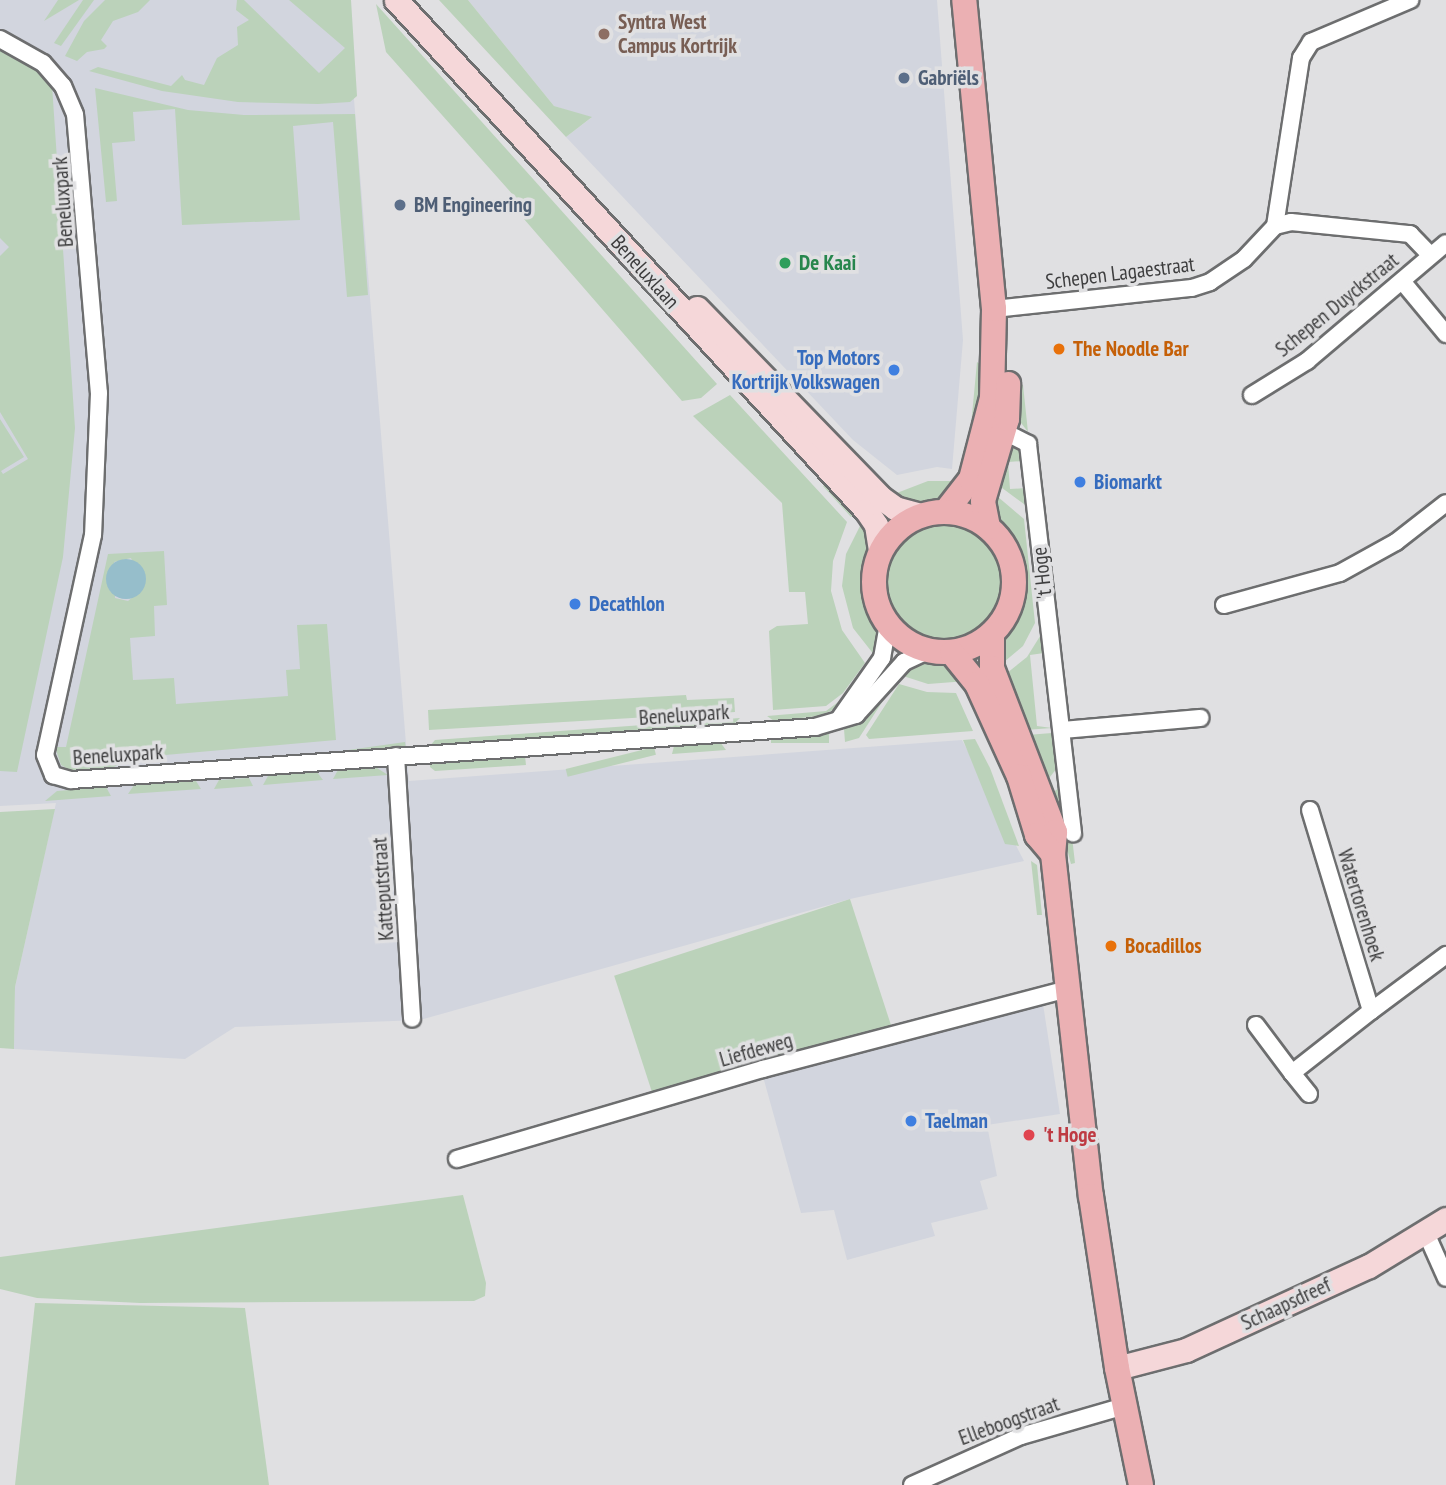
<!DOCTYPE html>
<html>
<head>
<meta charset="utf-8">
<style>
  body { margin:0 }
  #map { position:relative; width:1446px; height:1485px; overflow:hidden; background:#e0e0e2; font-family:"PT Sans Narrow",sans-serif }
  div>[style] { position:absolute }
  .built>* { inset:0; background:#d2d5de }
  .green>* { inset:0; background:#bbd2ba; transform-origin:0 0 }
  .round { border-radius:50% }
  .water>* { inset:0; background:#96becb }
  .roads { filter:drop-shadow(2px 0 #6d6e6f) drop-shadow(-2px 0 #6d6e6f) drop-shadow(0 2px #6d6e6f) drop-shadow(0 -2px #6d6e6f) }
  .street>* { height:16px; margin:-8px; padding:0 8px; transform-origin:8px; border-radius:8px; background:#fff }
  .secondary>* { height:23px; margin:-11.5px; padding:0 11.5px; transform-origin:11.5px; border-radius:11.5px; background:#f5d7d9 }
  .primary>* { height:24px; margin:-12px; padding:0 12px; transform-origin:12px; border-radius:12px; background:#ebb0b3 }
  .primary>.ring { margin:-12px; padding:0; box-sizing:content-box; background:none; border:24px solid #ebb0b3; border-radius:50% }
  .dots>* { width:19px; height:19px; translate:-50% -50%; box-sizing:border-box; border:4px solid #e0e0e2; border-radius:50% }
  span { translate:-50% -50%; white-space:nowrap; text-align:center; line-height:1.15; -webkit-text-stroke:7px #e0e0e2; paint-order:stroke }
  .education-label { font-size:21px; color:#785e54; font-weight:700 }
  .left { translate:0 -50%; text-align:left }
  .service-label { font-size:21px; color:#4e5e75; font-weight:700 }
  .street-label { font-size:21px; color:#3d3d3e }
  .leisure-label { font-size:21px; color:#27864d; font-weight:700 }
  .food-label { font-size:21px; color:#c56008; font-weight:700 }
  .shop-label { font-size:21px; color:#366cbe; font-weight:700 }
  .right { translate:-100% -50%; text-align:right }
  .health-label { font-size:21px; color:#be3a42; font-weight:700 }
</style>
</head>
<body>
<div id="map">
  <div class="built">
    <div style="clip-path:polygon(0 0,346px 0,409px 781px,962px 740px,1024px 861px,850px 899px,420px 1020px,235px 1027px,185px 1059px,14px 1049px,15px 987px,56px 803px,0 806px)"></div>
    <div style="clip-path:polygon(468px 0,937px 0,963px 340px,952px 469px,937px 467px,897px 475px,853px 440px,566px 137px,591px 118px,554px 106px)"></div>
    <div style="clip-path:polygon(1043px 1004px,1060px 1114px,987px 1125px,997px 1176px,980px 1181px,988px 1209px,931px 1223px,935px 1236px,847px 1260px,834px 1210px,801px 1213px,762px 1073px)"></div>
  </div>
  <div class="green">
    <div style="clip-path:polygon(58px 0,79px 0,44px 21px)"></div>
    <div style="clip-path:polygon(83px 0,94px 0,61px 46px,54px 43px)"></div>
    <div style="clip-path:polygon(105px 0,150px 0,138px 12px,113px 21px,101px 40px,107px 46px,104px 49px,87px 52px,77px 61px,65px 56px,84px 21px)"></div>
    <div style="clip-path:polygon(237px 0,244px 0,319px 73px,345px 48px,289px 0,351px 0,357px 96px,350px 102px,318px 104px,238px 102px,162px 91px,89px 71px,98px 67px,171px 86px,182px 75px,185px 80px,204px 85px,217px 58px,238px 45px,237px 27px,249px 20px,236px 10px)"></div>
    <div style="clip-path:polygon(439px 0,468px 0,554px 106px,592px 117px,566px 137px)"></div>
    <div style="clip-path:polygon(376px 4px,717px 384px,701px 398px,682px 401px,517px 211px,521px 204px,386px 52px)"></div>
    <div style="clip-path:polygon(0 48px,36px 68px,52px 85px,75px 428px,63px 557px,17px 772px,0 771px,0 419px,24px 457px,1px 471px,3px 474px,28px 459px,0 412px,0 256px,9px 247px,0 238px)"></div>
    <div style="clip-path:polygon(95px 88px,188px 110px,244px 115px,355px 114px,368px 295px,347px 297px,333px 122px,293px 126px,300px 220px,182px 225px,175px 109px,133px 112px,135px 141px,112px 143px,117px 201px,106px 202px)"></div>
    <div style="clip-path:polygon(977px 362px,984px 367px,985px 382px,970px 436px)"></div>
    <div style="clip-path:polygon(1023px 385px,1028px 432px,1018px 419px,1016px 386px)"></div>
    <div style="clip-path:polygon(730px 395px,847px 522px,833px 561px,831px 591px,842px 630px,865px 663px,843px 693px,826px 706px,773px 710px,769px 631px,777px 626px,808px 624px,805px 592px,789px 592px,782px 503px,693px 416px)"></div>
    <div style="clip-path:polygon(1013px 444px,1022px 449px,1023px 461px,1008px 462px,1010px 489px,1026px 488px,1028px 507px,994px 482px,1004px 451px)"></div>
    <div style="clip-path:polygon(830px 480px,858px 509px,851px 517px,823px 486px)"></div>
    <div style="clip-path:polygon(928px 481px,962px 481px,945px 500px,934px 503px,918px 505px,889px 496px)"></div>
    <div style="clip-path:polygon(991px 491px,1024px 519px,1035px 623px,1023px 646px,998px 667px,999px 643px,1019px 607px,1023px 579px,1014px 546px,997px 522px)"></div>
    <div style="clip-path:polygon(864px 518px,872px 544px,865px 584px,879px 636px,875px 656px,853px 628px,842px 586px,846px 554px)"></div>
    <div class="round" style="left:886px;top:523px;width:116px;height:116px"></div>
    <div style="clip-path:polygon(evenodd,164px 551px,167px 605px,154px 606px,155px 636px,130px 638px,133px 680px,174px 678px,176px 704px,288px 696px,286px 670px,300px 669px,297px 625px,327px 624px,336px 740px,131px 758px,110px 769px,73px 772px,61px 765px,55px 747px,66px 747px,108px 554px,164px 551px,131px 558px,142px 589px,128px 601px,115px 598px,114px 562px,131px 558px)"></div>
    <div style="clip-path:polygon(1042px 633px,1044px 653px,1030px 655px,1037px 726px,1052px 728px,1025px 730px,1002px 677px,1027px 657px)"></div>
    <div style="clip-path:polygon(929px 660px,949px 665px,967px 681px,928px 684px,900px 675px)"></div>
    <div style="clip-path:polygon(895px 682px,859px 738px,845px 742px,844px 729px,877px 707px)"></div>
    <div style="clip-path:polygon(899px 684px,927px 692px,956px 693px,973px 731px,869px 739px,866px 735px)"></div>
    <div style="clip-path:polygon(686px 695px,687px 700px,734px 698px,735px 712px,429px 730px,428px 710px)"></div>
    <div style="clip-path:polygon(845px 697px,835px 709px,819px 716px,774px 721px,767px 716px,826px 711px)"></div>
    <div style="clip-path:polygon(740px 718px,734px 724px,429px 747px,435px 740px)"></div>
    <div style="clip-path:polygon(1052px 733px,1057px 768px,1046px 782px,1027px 735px)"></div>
    <div style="left:829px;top:734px;width:9px;height:58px;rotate:90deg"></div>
    <div style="clip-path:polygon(975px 739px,990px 768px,1019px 846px,1005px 844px,963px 740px)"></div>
    <div style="left:405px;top:742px;width:7px;height:272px;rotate:82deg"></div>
    <div style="clip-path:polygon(720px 742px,726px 750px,672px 754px,674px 746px)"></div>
    <div style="left:654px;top:747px;width:8px;height:91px;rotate:76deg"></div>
    <div style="clip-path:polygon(525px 756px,526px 765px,435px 771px,430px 767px,430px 763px)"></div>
    <div style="clip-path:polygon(377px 768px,388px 775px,333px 779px,338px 770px)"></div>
    <div style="clip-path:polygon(317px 772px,323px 780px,263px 785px,268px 776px)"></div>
    <div style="clip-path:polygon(249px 778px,253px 786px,214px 789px,219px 780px)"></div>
    <div style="clip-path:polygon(196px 781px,201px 789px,128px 794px,134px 785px)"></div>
    <div style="clip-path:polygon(106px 787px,111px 796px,45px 801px,57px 791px)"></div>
    <div style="clip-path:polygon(1059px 788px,1064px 831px,1072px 837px,1075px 863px,1071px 864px,1052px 793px)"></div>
    <div style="clip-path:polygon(55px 809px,15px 987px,14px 1049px,0 1048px,0 812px)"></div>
    <div style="clip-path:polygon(1031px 861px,1037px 865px,1042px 915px,1037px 915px)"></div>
    <div style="left:850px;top:899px;width:136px;height:248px;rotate:72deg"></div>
    <div style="clip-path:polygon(463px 1195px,486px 1283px,485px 1296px,474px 1301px,140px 1303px,37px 1298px,0 1289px,0 1257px)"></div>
    <div style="clip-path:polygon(35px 1303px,245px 1308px,269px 1485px,15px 1485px)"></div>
  </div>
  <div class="water">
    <div class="round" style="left:106px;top:559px;width:40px;height:40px"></div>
  </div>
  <div class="roads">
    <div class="street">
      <div style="left:0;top:39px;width:49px;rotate:29.2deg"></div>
      <div style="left:43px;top:63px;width:30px;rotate:49deg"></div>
      <div style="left:63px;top:86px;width:30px;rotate:67deg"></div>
      <div style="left:75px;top:114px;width:280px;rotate:85.1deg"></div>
      <div style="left:99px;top:393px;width:142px;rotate:92.4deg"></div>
      <div style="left:93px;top:535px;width:225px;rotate:102.3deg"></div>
      <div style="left:45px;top:755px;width:22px;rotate:68deg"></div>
      <div style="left:53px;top:775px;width:19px;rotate:16deg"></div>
      <div style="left:71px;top:780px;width:746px;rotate:-4.07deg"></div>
      <div style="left:815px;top:727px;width:43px;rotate:-16.3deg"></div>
      <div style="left:856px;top:715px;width:72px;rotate:-47.8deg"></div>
      <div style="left:904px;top:662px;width:26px;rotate:-25deg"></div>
      <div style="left:1275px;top:226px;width:170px;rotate:-81.2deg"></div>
      <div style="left:1301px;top:58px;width:19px;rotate:-58deg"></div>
      <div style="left:1311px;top:42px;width:108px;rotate:-23deg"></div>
      <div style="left:1402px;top:281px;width:69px;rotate:50.3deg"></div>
      <div style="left:994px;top:309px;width:199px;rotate:-6.1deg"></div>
      <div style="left:1192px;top:288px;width:19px;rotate:-18deg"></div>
      <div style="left:1210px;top:282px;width:41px;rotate:-34.1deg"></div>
      <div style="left:1244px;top:259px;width:45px;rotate:-46.8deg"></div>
      <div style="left:1275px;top:226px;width:16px;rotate:-14deg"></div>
      <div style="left:1291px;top:222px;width:120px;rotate:5.8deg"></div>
      <div style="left:1410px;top:234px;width:29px;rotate:46deg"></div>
      <div style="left:1252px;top:395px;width:65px;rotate:-31.7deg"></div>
      <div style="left:1307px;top:361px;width:182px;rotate:-40.3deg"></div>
      <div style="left:995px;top:427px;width:37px;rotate:27deg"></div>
      <div style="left:1028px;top:444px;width:392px;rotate:83.4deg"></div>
      <div style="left:1224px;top:605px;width:120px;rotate:-15.4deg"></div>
      <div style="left:1340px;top:573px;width:64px;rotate:-29deg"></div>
      <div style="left:1396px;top:542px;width:63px;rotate:-38deg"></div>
      <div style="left:839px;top:719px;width:75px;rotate:-54.8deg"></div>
      <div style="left:882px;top:658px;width:35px;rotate:-80deg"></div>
      <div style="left:1062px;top:730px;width:139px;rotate:-5deg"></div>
      <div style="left:396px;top:756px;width:263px;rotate:86.5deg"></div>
      <div style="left:1310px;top:810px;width:210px;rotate:73.1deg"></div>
      <div style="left:1371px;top:1011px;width:94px;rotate:-36.7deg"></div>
      <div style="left:1256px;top:1025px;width:60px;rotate:53.1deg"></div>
      <div style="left:1309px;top:1094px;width:27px;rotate:-129deg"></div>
      <div style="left:1292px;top:1073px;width:100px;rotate:-38.1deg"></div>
      <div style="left:457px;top:1159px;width:319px;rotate:-16.4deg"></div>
      <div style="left:763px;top:1069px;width:315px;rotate:-14.7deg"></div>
      <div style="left:1426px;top:1233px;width:49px;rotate:66deg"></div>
      <div style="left:912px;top:1485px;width:120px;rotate:-24.2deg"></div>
      <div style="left:1021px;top:1436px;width:108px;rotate:-16.1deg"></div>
    </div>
    <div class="secondary">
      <div style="left:396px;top:0;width:694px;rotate:47.34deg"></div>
      <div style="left:866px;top:510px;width:18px;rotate:56deg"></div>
      <div style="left:876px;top:525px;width:25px;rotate:81deg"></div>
      <div style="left:697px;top:308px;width:263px;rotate:45.9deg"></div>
      <div style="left:880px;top:497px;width:19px;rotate:36deg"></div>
      <div style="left:895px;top:508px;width:27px;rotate:15deg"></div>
      <div style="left:1117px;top:1368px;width:71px;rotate:-14.6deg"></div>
      <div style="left:1186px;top:1350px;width:201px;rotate:-24.7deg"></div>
      <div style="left:1369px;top:1266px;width:90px;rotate:-31.4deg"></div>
    </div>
    <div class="primary">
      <div style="left:946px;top:511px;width:41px;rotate:-52deg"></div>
      <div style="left:971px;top:479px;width:84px;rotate:-75.5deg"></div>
      <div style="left:992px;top:398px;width:89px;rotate:-88.7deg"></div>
      <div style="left:994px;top:309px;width:310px;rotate:-95.5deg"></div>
      <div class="ring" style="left:874px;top:512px;width:116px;height:116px"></div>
      <div style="left:988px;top:527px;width:26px;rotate:-101deg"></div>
      <div style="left:983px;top:501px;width:85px;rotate:-73.7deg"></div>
      <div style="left:1007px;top:419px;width:35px;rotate:-88deg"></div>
      <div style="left:992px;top:634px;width:34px;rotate:90deg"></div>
      <div style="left:992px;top:668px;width:176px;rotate:69deg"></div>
      <div style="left:1055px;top:832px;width:22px;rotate:95deg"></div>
      <div style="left:1053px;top:854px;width:344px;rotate:83.7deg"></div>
      <div style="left:1091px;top:1196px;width:174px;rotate:81.4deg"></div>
      <div style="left:1117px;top:1368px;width:119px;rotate:78.4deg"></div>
      <div style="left:952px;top:653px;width:40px;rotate:51deg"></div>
      <div style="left:977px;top:684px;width:101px;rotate:65.5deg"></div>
      <div style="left:1019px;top:776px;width:62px;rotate:73deg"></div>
      <div style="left:1037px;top:835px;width:25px;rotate:50deg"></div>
    </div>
  </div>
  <div class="dots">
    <div style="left:604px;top:34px;background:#8d6e63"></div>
    <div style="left:904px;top:78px;background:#5c6f8a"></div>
    <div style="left:400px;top:205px;background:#5c6f8a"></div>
    <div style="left:785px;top:263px;background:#2e9e5b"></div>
    <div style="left:1059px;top:349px;background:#e8710a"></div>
    <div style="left:894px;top:370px;background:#3f7fe0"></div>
    <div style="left:1080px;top:482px;background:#3f7fe0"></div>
    <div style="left:575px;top:604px;background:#3f7fe0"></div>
    <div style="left:1111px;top:946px;background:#e8710a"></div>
    <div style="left:911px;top:1121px;background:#3f7fe0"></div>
    <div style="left:1029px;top:1135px;background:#e0444e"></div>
  </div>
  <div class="education-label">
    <span class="left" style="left:618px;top:34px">Syntra West<br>Campus Kortrijk</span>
  </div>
  <div class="service-label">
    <span class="left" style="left:918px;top:78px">Gabriëls</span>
    <span class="left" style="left:414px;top:205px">BM Engineering</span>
  </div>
  <div class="street-label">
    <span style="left:63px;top:202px;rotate:-94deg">Beneluxpark</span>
    <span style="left:645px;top:272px;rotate:48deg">Beneluxlaan</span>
    <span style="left:1120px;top:273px;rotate:-7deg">Schepen Lagaestraat</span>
    <span style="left:1337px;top:305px;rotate:-39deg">Schepen Duyckstraat</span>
    <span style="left:1042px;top:573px;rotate:-96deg">'t Hoge</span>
    <span style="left:684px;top:715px;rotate:-4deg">Beneluxpark</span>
    <span style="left:118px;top:755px;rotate:-4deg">Beneluxpark</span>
    <span style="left:383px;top:889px;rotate:-94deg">Katteputstraat</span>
    <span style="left:1361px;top:905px;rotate:73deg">Watertorenhoek</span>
    <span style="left:756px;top:1050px;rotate:-16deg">Liefdeweg</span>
    <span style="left:1286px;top:1304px;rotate:-25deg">Schaapsdreef</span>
    <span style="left:1009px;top:1421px;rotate:-20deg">Elleboogstraat</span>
  </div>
  <div class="leisure-label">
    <span class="left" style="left:799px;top:263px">De Kaai</span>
  </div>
  <div class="food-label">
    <span class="left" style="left:1073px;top:349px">The Noodle Bar</span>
    <span class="left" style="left:1125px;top:946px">Bocadillos</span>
  </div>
  <div class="shop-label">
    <span class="right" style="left:880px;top:370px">Top Motors<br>Kortrijk Volkswagen</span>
    <span class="left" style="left:1094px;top:482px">Biomarkt</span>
    <span class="left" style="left:589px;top:604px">Decathlon</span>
    <span class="left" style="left:925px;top:1121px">Taelman</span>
  </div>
  <div class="health-label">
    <span class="left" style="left:1043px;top:1135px">'t Hoge</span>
  </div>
</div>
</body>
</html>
